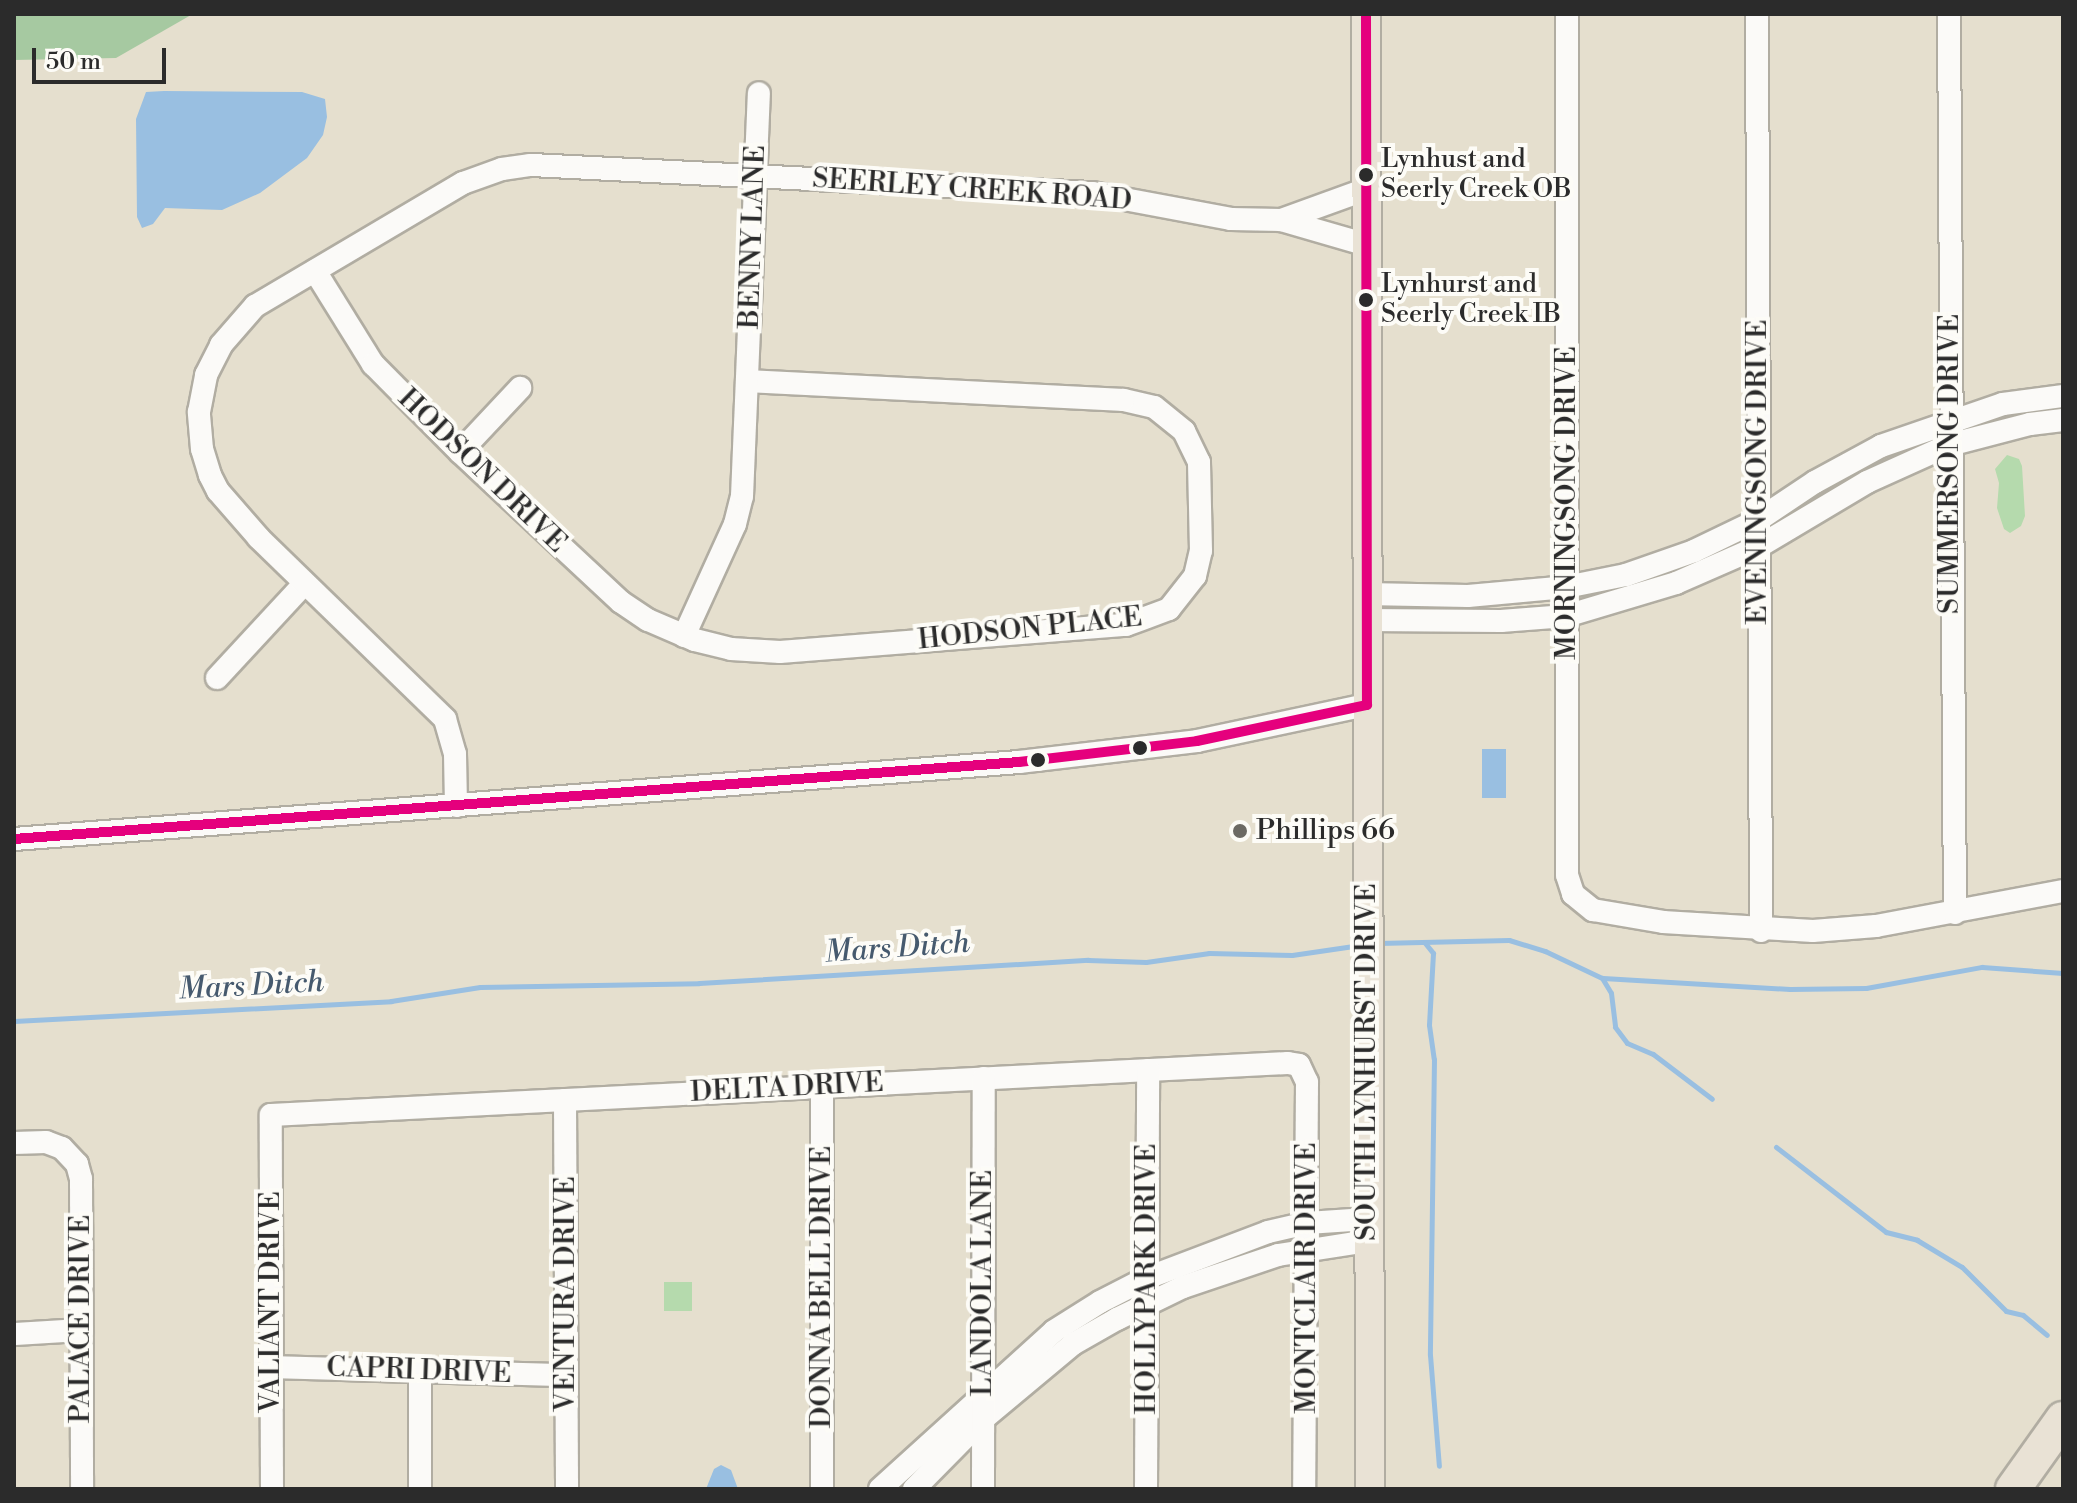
<!DOCTYPE html>
<html>
<head>
<meta charset="utf-8">
<style>
  body { margin:0 }
  #map { position:relative; width:2077px; height:1503px; overflow:hidden; background:#e5dfce; font-family:"Libre Bodoni",serif }
  div>[style] { position:absolute }
  .green>* { inset:0; background:#b5daad; transform-origin:0 0 }
  .forest>* { inset:0; background:#a6c9a1 }
  .water>* { inset:0; background:#99bfe1; transform-origin:0 0 }
  .stream>* { height:5px; margin:-2.5px; padding:0 2.5px; transform-origin:2.5px; border-radius:2.5px; background:#99bfe1 }
  .roads { filter:drop-shadow(2px 0 #b1ada2) drop-shadow(-2px 0 #b1ada2) drop-shadow(0 2px #b1ada2) drop-shadow(0 -2px #b1ada2) }
  .minor>* { height:22px; margin:-11px; padding:0 11px; transform-origin:11px; border-radius:11px; background:#fbfaf8 }
  .major>* { height:28px; margin:-14px; padding:0 14px; transform-origin:14px; border-radius:14px; background:#e9e2d5 }
  .highway>* { height:34px; margin:-17px; padding:0 17px; transform-origin:17px; border-radius:17px; background:#e9e2d5 }
  .bus-1>* { height:10px; margin:-5px; padding:0 5px; transform-origin:5px; border-radius:5px; background:#e5007d }
  .dots>* { width:22px; height:22px; translate:-50% -50%; box-sizing:border-box; border:4px solid #fdfcf7; border-radius:50% }
  span { translate:-50% -50%; white-space:nowrap; text-align:center; line-height:1.15; -webkit-text-stroke:8px #fdfcf7; paint-order:stroke }
  .bus-label { font-size:26px; color:#2b2b2b }
  .left { translate:0 -50%; text-align:left }
  .street-label { font-size:28px; color:#2b2b2b }
  .poi-label { font-size:28px; color:#2b2b2b }
  .water-label { font-size:30px; color:#465a6e; font-style:italic }
  .frame { position:absolute; inset:0; border:16px solid #2b2b2b; pointer-events:none }
  .scale { position:absolute; left:32px; top:48px; width:134px; height:36px; box-sizing:border-box; border:4px solid #2b2b2b; border-top:0; padding-left:10px; font-size:24px; line-height:28px; white-space:nowrap; color:#2b2b2b; -webkit-text-stroke:6px #fdfcf7; paint-order:stroke }
</style>
</head>
<body>
<div id="map">
  <div class="green">
    <div style="clip-path:polygon(2007px 455px,2019px 459px,2022px 466px,2025px 516px,2021px 526px,2010px 533px,2004px 529px,1997px 508px,1999px 483px,1995px 469px)"></div>
    <div style="left:664px;top:1282px;width:28px;height:29px"></div>
  </div>
  <div class="forest">
    <div style="clip-path:polygon(14px 14px,191px 14px,191px 15px,116px 58px,14px 60px)"></div>
  </div>
  <div class="water">
    <div style="clip-path:polygon(164px 91px,302px 92px,325px 99px,327px 117px,323px 135px,307px 158px,260px 193px,222px 210px,165px 208px,153px 224px,142px 228px,137px 217px,136px 119px,146px 92px)"></div>
    <div style="left:1482px;top:749px;width:24px;height:49px"></div>
    <div style="clip-path:polygon(721px 1465px,731px 1470px,738px 1489px,706px 1489px,714px 1469px)"></div>
  </div>
  <div class="stream">
    <div style="left:1378px;top:943px;width:131px;rotate:-1.3deg"></div>
    <div style="left:1509px;top:940px;width:38px;rotate:17deg"></div>
    <div style="left:1545px;top:951px;width:63px;rotate:25.3deg"></div>
    <div style="left:1602px;top:978px;width:17px;rotate:59deg"></div>
    <div style="left:1611px;top:993px;width:34px;rotate:83deg"></div>
    <div style="left:1615px;top:1027px;width:20px;rotate:53deg"></div>
    <div style="left:1627px;top:1043px;width:28px;rotate:23deg"></div>
    <div style="left:1653px;top:1054px;width:74px;rotate:37.3deg"></div>
    <div style="left:1425px;top:943px;width:13px;rotate:51deg"></div>
    <div style="left:1433px;top:953px;width:72px;rotate:93.2deg"></div>
    <div style="left:1429px;top:1025px;width:34px;rotate:82deg"></div>
    <div style="left:1434px;top:1059px;width:296px;rotate:90.8deg"></div>
    <div style="left:1430px;top:1355px;width:111px;rotate:85.4deg"></div>
    <div style="left:1603px;top:978px;width:187px;rotate:3.4deg"></div>
    <div style="left:1790px;top:989px;width:76px;rotate:-0.8deg"></div>
    <div style="left:1866px;top:988px;width:118px;rotate:-10.3deg"></div>
    <div style="left:1982px;top:967px;width:81px;rotate:4.2deg"></div>
    <div style="left:14px;top:1021px;width:378px;rotate:-3deg"></div>
    <div style="left:391px;top:1001px;width:90px;rotate:-8.9deg"></div>
    <div style="left:480px;top:987px;width:219px;rotate:-1deg"></div>
    <div style="left:699px;top:983px;width:390px;rotate:-3.4deg"></div>
    <div style="left:1088px;top:960px;width:58px;rotate:2deg"></div>
    <div style="left:1146px;top:962px;width:64px;rotate:-8.1deg"></div>
    <div style="left:1209px;top:953px;width:83px;rotate:1.4deg"></div>
    <div style="left:1292px;top:955px;width:69px;rotate:-8.4deg"></div>
    <div style="left:1776px;top:1147px;width:139px;rotate:37.7deg"></div>
    <div style="left:1886px;top:1232px;width:32px;rotate:14deg"></div>
    <div style="left:1917px;top:1240px;width:52px;rotate:31deg"></div>
    <div style="left:1962px;top:1267px;width:62px;rotate:45deg"></div>
    <div style="left:2006px;top:1311px;width:17px;rotate:13deg"></div>
    <div style="left:2023px;top:1315px;width:31px;rotate:40deg"></div>
  </div>
  <div class="roads">
    <div class="minor">
      <div style="left:1567px;top:14px;width:861px;rotate:90deg"></div>
      <div style="left:1567px;top:875px;width:20px;rotate:72deg"></div>
      <div style="left:1573px;top:894px;width:26px;rotate:39deg"></div>
      <div style="left:1593px;top:910px;width:71px;rotate:9.7deg"></div>
      <div style="left:1663px;top:922px;width:150px;rotate:3.4deg"></div>
      <div style="left:1813px;top:931px;width:63px;rotate:-4.5deg"></div>
      <div style="left:1876px;top:926px;width:190px;rotate:-10.6deg"></div>
      <div style="left:1757px;top:14px;width:917px;rotate:89.75deg"></div>
      <div style="left:1949px;top:14px;width:899px;rotate:89.62deg"></div>
      <div style="left:1281px;top:220px;width:88px;rotate:-19.9deg"></div>
      <div style="left:315px;top:271px;width:110px;rotate:58.1deg"></div>
      <div style="left:373px;top:364px;width:124px;rotate:45.3deg"></div>
      <div style="left:460px;top:452px;width:220px;rotate:43deg"></div>
      <div style="left:621px;top:602px;width:32px;rotate:34deg"></div>
      <div style="left:648px;top:620px;width:51px;rotate:23.1deg"></div>
      <div style="left:695px;top:640px;width:37px;rotate:14deg"></div>
      <div style="left:731px;top:649px;width:49px;rotate:3.5deg"></div>
      <div style="left:780px;top:652px;width:347px;rotate:-4.5deg"></div>
      <div style="left:1126px;top:625px;width:46px;rotate:-20.4deg"></div>
      <div style="left:1169px;top:609px;width:42px;rotate:-51.8deg"></div>
      <div style="left:1195px;top:576px;width:26px;rotate:-77deg"></div>
      <div style="left:1201px;top:551px;width:89px;rotate:-91.3deg"></div>
      <div style="left:1199px;top:462px;width:34px;rotate:-116deg"></div>
      <div style="left:1184px;top:431px;width:38px;rotate:-141deg"></div>
      <div style="left:1154px;top:407px;width:32px;rotate:-167deg"></div>
      <div style="left:1123px;top:400px;width:376px;rotate:-177.1deg"></div>
      <div style="left:460px;top:452px;width:88px;rotate:-46.8deg"></div>
      <div style="left:1366px;top:594px;width:102px;rotate:1.1deg"></div>
      <div style="left:1468px;top:596px;width:98px;rotate:-5.2deg"></div>
      <div style="left:1566px;top:587px;width:61px;rotate:-11.3deg"></div>
      <div style="left:1626px;top:575px;width:72px;rotate:-19.4deg"></div>
      <div style="left:1694px;top:551px;width:71px;rotate:-25.8deg"></div>
      <div style="left:1758px;top:520px;width:69px;rotate:-33.7deg"></div>
      <div style="left:1815px;top:482px;width:75px;rotate:-28.6deg"></div>
      <div style="left:1881px;top:446px;width:129px;rotate:-19deg"></div>
      <div style="left:2003px;top:404px;width:61px;rotate:-7.6deg"></div>
      <div style="left:1366px;top:620px;width:135px;rotate:0.4deg"></div>
      <div style="left:1501px;top:621px;width:65px;rotate:-4.4deg"></div>
      <div style="left:1566px;top:616px;width:115px;rotate:-16.7deg"></div>
      <div style="left:1676px;top:583px;width:90px;rotate:-23.7deg"></div>
      <div style="left:1758px;top:547px;width:127px;rotate:-30.8deg"></div>
      <div style="left:1867px;top:482px;width:90px;rotate:-24.3deg"></div>
      <div style="left:1949px;top:445px;width:84px;rotate:-14.5deg"></div>
      <div style="left:2030px;top:424px;width:33px;rotate:-7deg"></div>
      <div style="left:684px;top:636px;width:123px;rotate:-65.5deg"></div>
      <div style="left:735px;top:524px;width:29px;rotate:-76deg"></div>
      <div style="left:742px;top:496px;width:403px;rotate:-87.6deg"></div>
      <div style="left:217px;top:678px;width:129px;rotate:-47.2deg"></div>
      <div style="left:456px;top:806px;width:52px;rotate:-91.1deg"></div>
      <div style="left:455px;top:754px;width:36px;rotate:-106deg"></div>
      <div style="left:445px;top:719px;width:260px;rotate:-135.8deg"></div>
      <div style="left:259px;top:538px;width:62px;rotate:-131.1deg"></div>
      <div style="left:218px;top:491px;width:18px;rotate:-117deg"></div>
      <div style="left:210px;top:475px;width:27px;rotate:-107deg"></div>
      <div style="left:202px;top:449px;width:37px;rotate:-95deg"></div>
      <div style="left:199px;top:412px;width:38px;rotate:-79deg"></div>
      <div style="left:206px;top:375px;width:34px;rotate:-63deg"></div>
      <div style="left:221px;top:345px;width:52px;rotate:-48.9deg"></div>
      <div style="left:255px;top:306px;width:242px;rotate:-30.6deg"></div>
      <div style="left:463px;top:183px;width:41px;rotate:-19.7deg"></div>
      <div style="left:502px;top:169px;width:29px;rotate:-8deg"></div>
      <div style="left:531px;top:165px;width:562px;rotate:2.86deg"></div>
      <div style="left:1092px;top:193px;width:141px;rotate:10.6deg"></div>
      <div style="left:1231px;top:219px;width:50px;rotate:1.1deg"></div>
      <div style="left:1281px;top:220px;width:86px;rotate:16.1deg"></div>
      <div style="left:14px;top:839px;width:1008px;rotate:-4.38deg"></div>
      <div style="left:1019px;top:762px;width:179px;rotate:-6.7deg"></div>
      <div style="left:1197px;top:741px;width:174px;rotate:-12deg"></div>
      <div style="left:822px;top:1086px;width:403px;rotate:90deg"></div>
      <div style="left:565px;top:1100px;width:389px;rotate:89.7deg"></div>
      <div style="left:14px;top:1143px;width:32px;rotate:-2deg"></div>
      <div style="left:46px;top:1142px;width:17px;rotate:21deg"></div>
      <div style="left:62px;top:1148px;width:22px;rotate:47deg"></div>
      <div style="left:77px;top:1164px;width:16px;rotate:75deg"></div>
      <div style="left:81px;top:1179px;width:310px;rotate:89.8deg"></div>
      <div style="left:14px;top:1334px;width:68px;rotate:-3.4deg"></div>
      <div style="left:271px;top:1367px;width:295px;rotate:1.6deg"></div>
      <div style="left:272px;top:1489px;width:374px;rotate:-90.2deg"></div>
      <div style="left:271px;top:1115px;width:1018px;rotate:-2.93deg"></div>
      <div style="left:1288px;top:1063px;width:11px;rotate:10deg"></div>
      <div style="left:1299px;top:1065px;width:19px;rotate:65deg"></div>
      <div style="left:1307px;top:1082px;width:407px;rotate:90.4deg"></div>
      <div style="left:420px;top:1489px;width:118px;rotate:-90deg"></div>
      <div style="left:880px;top:1489px;width:235px;rotate:-42.2deg"></div>
      <div style="left:1054px;top:1331px;width:54px;rotate:-32.2deg"></div>
      <div style="left:1100px;top:1302px;width:53px;rotate:-27.1deg"></div>
      <div style="left:1147px;top:1278px;width:129px;rotate:-20.8deg"></div>
      <div style="left:1268px;top:1232px;width:40px;rotate:-13deg"></div>
      <div style="left:1307px;top:1223px;width:60px;rotate:-3.8deg"></div>
      <div style="left:914px;top:1489px;width:98px;rotate:-45.4deg"></div>
      <div style="left:983px;top:1419px;width:117px;rotate:-39.8deg"></div>
      <div style="left:1073px;top:1344px;width:51px;rotate:-29.6deg"></div>
      <div style="left:1117px;top:1319px;width:73px;rotate:-25.9deg"></div>
      <div style="left:1183px;top:1287px;width:100px;rotate:-18.6deg"></div>
      <div style="left:1278px;top:1255px;width:90px;rotate:-8.9deg"></div>
      <div style="left:983px;top:1489px;width:411px;rotate:-89.9deg"></div>
      <div style="left:1146px;top:1489px;width:419px;rotate:-89.7deg"></div>
    </div>
    <div class="major">
      <div style="left:1366px;top:14px;width:1475px;rotate:89.84deg"></div>
    </div>
    <div class="highway">
      <div style="left:2013px;top:1489px;width:86px;rotate:-54.5deg"></div>
    </div>
  </div>
  <div class="bus-1">
    <div style="left:1366px;top:14px;width:691px;rotate:89.92deg"></div>
    <div style="left:14px;top:839px;width:1008px;rotate:-4.38deg"></div>
    <div style="left:1019px;top:762px;width:179px;rotate:-6.7deg"></div>
    <div style="left:1197px;top:741px;width:174px;rotate:-12deg"></div>
  </div>
  <div class="dots">
    <div style="left:1366px;top:175px;background:#2b2b2b"></div>
    <div style="left:1366px;top:300px;background:#2b2b2b"></div>
    <div style="left:1140px;top:748px;background:#2b2b2b"></div>
    <div style="left:1038px;top:760px;background:#2b2b2b"></div>
    <div style="left:1240px;top:831px;background:#6c6a64"></div>
  </div>
  <div class="bus-label">
    <span class="left" style="left:1381px;top:175px">Lynhust and<br>Seerly Creek OB</span>
    <span class="left" style="left:1381px;top:300px">Lynhurst and<br>Seerly Creek IB</span>
  </div>
  <div class="street-label">
    <span style="left:972px;top:190px;rotate:4deg">SEERLEY CREEK ROAD</span>
    <span style="left:753px;top:237px;rotate:-88deg">BENNY LANE</span>
    <span style="left:1950px;top:464px;rotate:-90deg">SUMMERSONG DRIVE</span>
    <span style="left:482px;top:471px;rotate:44deg">HODSON DRIVE</span>
    <span style="left:1758px;top:472px;rotate:-90deg">EVENINGSONG DRIVE</span>
    <span style="left:1567px;top:503px;rotate:-90deg">MORNINGSONG DRIVE</span>
    <span style="left:1030px;top:629px;rotate:-6deg">HODSON PLACE</span>
    <span style="left:1367px;top:1062px;rotate:-90deg">SOUTH LYNHURST DRIVE</span>
    <span style="left:787px;top:1088px;rotate:-3deg">DELTA DRIVE</span>
    <span style="left:1307px;top:1278px;rotate:-90deg">MONTCLAIR DRIVE</span>
    <span style="left:1147px;top:1279px;rotate:-90deg">HOLLYPARK DRIVE</span>
    <span style="left:983px;top:1283px;rotate:-90deg">LANDOLA LANE</span>
    <span style="left:822px;top:1287px;rotate:-90deg">DONNA BELL DRIVE</span>
    <span style="left:566px;top:1294px;rotate:-90deg">VENTURA DRIVE</span>
    <span style="left:271px;top:1302px;rotate:-90deg">VALIANT DRIVE</span>
    <span style="left:81px;top:1319px;rotate:-90deg">PALACE DRIVE</span>
    <span style="left:419px;top:1371px;rotate:2deg">CAPRI DRIVE</span>
  </div>
  <div class="poi-label">
    <span class="left" style="left:1256px;top:831px">Phillips 66</span>
  </div>
  <div class="water-label">
    <span style="left:897px;top:948px;rotate:-4deg">Mars Ditch</span>
    <span style="left:251px;top:986px;rotate:-3deg">Mars Ditch</span>
  </div>
  <div class="frame"></div>
  <div class="scale">50 m</div>
</div>
</body>
</html>
